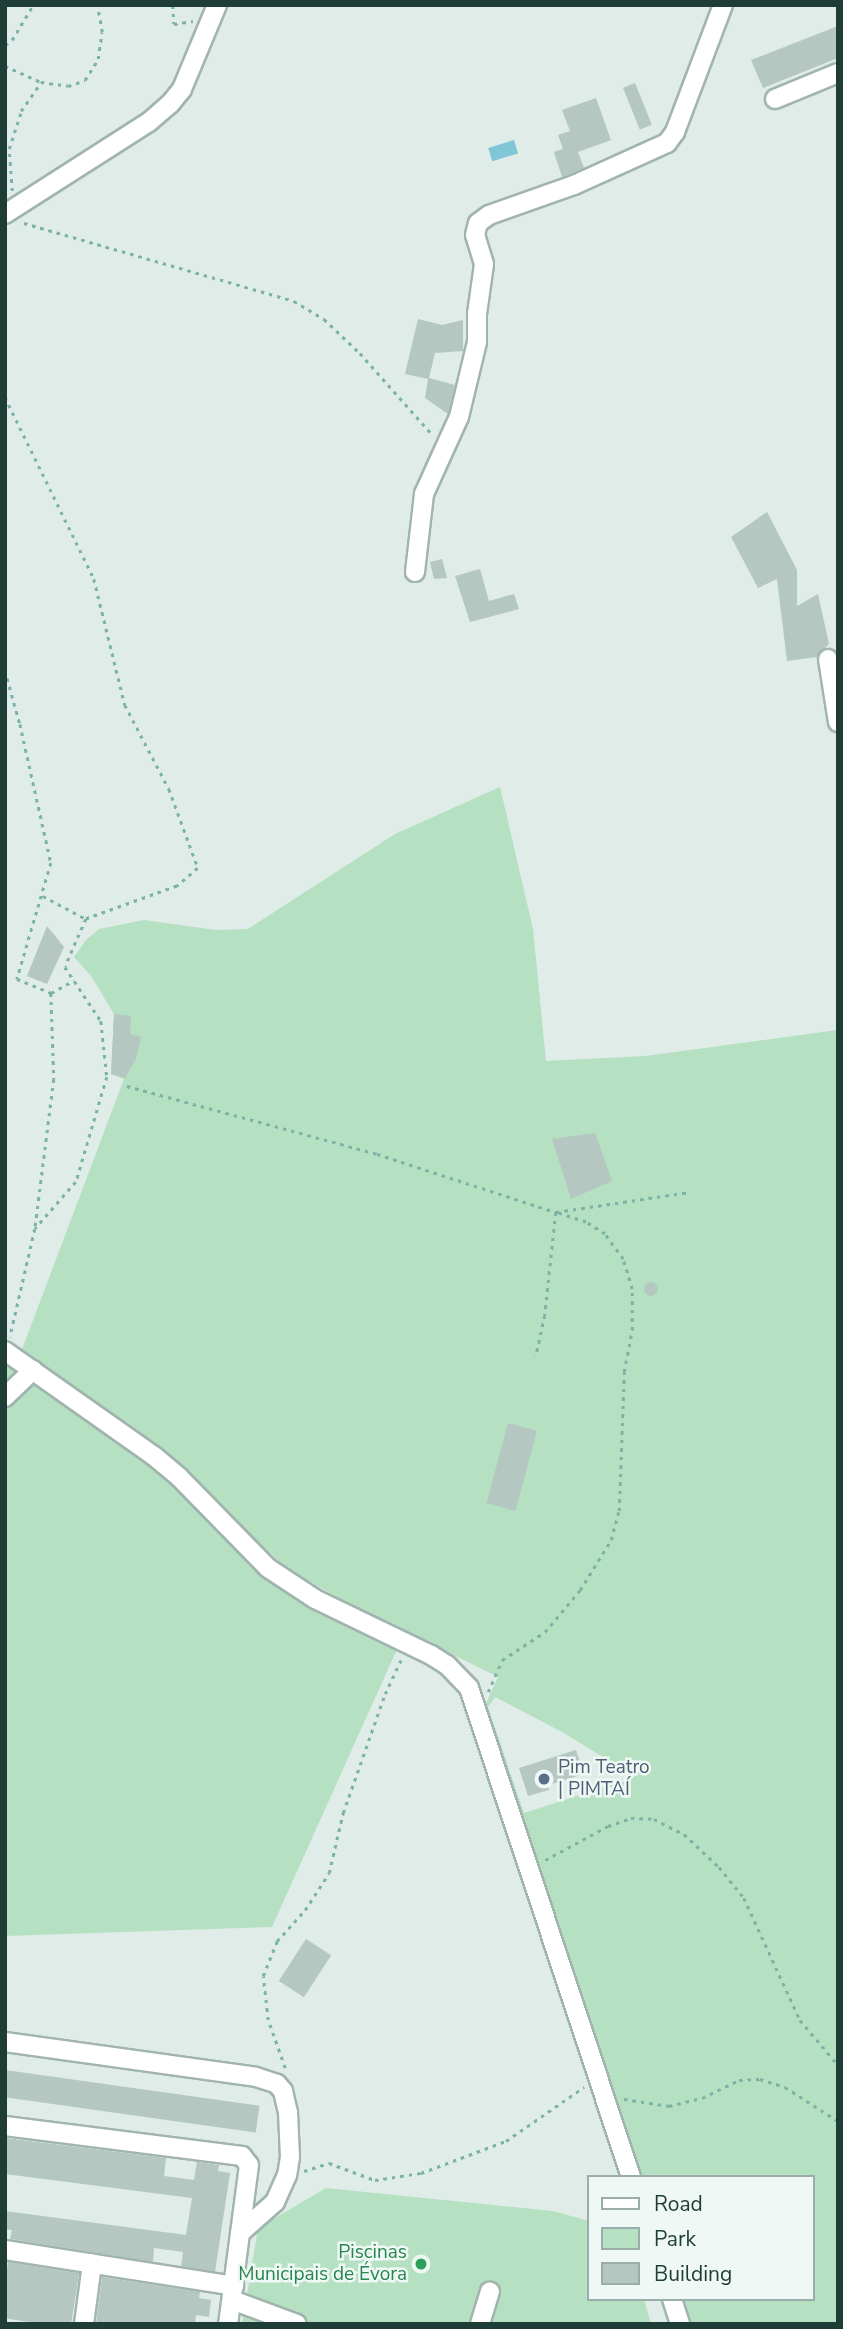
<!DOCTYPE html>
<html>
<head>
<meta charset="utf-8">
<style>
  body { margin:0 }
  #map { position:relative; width:843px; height:2329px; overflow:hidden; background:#dfece7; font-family:"Nunito Sans",sans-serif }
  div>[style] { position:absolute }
  .green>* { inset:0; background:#b5e0c2 }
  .water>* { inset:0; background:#81c6d7; transform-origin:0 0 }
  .building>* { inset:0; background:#b4c7c0; transform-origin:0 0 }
  .round { border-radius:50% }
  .path>* { height:2.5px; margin-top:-1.25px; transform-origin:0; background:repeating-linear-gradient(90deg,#7cb3a4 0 3.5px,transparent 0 8.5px) }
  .roads { filter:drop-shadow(2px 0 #a1b4ae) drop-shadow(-2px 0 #a1b4ae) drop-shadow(0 2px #a1b4ae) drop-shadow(0 -2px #a1b4ae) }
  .minor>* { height:18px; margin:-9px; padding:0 9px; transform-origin:9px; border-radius:9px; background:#fff }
  .dots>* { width:19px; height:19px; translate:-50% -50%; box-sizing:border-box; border:4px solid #eff8f4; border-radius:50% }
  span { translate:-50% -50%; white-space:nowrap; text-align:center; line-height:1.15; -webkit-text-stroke:5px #eff8f4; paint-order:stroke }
  .service-label { font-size:19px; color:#4e5e75 }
  .left { translate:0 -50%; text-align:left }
  .leisure-label { font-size:19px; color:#27864d }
  .right { translate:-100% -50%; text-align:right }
  .frame { position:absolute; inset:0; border:7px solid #1e3d36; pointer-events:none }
  .legend { position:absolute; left:587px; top:2175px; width:228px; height:126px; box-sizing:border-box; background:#eff8f4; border:2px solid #9bada8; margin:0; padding:9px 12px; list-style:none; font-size:21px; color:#1e3d36 }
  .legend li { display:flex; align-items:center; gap:14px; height:35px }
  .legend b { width:35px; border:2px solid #9bada8 }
</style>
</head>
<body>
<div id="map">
  <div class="green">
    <div style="clip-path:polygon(evenodd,500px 787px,533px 929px,546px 1061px,645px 1056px,838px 1030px,838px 2324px,688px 2324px,680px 2299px,813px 2299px,813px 2177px,638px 2177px,484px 1708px,498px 1677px,340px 1599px,285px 1567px,197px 1483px,143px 1437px,21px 1352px,124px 1079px,111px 1074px,114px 1014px,91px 976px,74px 957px,86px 940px,99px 929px,144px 920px,216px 930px,248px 929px,395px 834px,500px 787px,495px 1697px,564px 1733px,635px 1777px,524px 1813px,488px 1707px,495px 1697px)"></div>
    <div style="clip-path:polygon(5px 1359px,16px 1368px,14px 1374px,27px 1384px,31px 1381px,51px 1397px,56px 1395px,169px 1475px,247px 1553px,398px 1647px,272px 1927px,5px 1936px)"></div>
    <div style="clip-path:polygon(326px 2188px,553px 2211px,589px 2221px,589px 2299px,644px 2299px,651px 2324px,242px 2324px,258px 2228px)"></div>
  </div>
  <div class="water">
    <div style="left:514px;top:140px;width:14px;height:27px;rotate:73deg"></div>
  </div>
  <div class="building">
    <div style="clip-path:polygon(838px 26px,838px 58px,763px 88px,751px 60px)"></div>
    <div style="left:635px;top:83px;width:45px;height:13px;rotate:68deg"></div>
    <div style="clip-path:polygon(596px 98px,611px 140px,578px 152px,584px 168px,562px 177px,554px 152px,563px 149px,558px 135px,570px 131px,562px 110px)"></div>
    <div style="clip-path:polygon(418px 319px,442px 325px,463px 320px,463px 351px,435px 353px,429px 378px,455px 385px,448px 414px,425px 398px,428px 379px,405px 374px)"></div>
    <div style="clip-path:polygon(767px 512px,797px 570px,797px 606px,818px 594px,829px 644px,817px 657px,787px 661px,777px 579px,758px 588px,731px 537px)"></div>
    <div style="clip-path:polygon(442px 559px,447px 578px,434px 579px,430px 562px)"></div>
    <div style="clip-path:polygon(480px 569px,489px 601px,514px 594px,519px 609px,470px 622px,455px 576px)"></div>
    <div style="clip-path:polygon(47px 926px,64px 947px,47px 984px,27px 976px)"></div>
    <div style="clip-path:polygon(114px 1014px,131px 1016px,130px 1034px,141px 1037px,136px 1059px,125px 1078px,111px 1074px)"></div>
    <div style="clip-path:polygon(595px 1133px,612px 1181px,571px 1199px,552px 1139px)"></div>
    <div class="round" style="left:644px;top:1282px;width:14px;height:14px"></div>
    <div style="left:508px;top:1423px;width:30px;height:83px;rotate:15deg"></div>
    <div style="clip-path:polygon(576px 1750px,584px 1774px,548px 1785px,549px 1790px,528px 1796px,519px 1768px)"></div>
    <div style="left:306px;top:1939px;width:30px;height:50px;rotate:33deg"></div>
    <div style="left:5px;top:2070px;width:257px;height:27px;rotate:8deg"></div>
    <div style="clip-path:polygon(5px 2138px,166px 2158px,164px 2176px,194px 2180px,197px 2162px,219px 2165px,218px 2171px,230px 2173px,215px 2272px,181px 2266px,183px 2252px,154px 2248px,153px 2262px,10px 2239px,12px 2230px,5px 2229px,5px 2211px,186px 2235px,192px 2198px,5px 2174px)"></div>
    <div style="left:8px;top:2262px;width:72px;height:56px;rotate:9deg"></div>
    <div style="clip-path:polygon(102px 2277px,200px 2292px,199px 2298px,211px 2300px,209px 2317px,196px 2315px,195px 2324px,96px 2324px)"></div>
  </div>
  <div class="path">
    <div style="left:173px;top:5px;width:19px;rotate:87deg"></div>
    <div style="left:174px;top:24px;width:19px;rotate:-9deg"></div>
    <div style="left:5px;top:45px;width:9px;rotate:-36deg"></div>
    <div style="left:12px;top:40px;width:41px;rotate:-59deg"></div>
    <div style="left:5px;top:66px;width:39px;rotate:24deg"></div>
    <div style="left:12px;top:191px;width:42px;rotate:-94.1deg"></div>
    <div style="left:9px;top:149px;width:40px;rotate:-72deg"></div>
    <div style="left:21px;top:111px;width:35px;rotate:-55deg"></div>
    <div style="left:41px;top:82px;width:27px;rotate:8deg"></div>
    <div style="left:68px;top:86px;width:18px;rotate:-19deg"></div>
    <div style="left:85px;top:80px;width:25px;rotate:-58deg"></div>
    <div style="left:98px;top:59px;width:27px;rotate:-82deg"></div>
    <div style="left:102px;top:32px;width:27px;rotate:-100deg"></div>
    <div style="left:24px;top:223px;width:281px;rotate:16.1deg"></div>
    <div style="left:294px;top:301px;width:35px;rotate:31deg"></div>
    <div style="left:324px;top:319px;width:50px;rotate:43.4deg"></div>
    <div style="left:360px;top:353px;width:107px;rotate:48.4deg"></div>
    <div style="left:5px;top:397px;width:203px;rotate:63.9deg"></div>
    <div style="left:94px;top:579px;width:130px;rotate:76.2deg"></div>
    <div style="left:125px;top:705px;width:95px;rotate:62.4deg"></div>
    <div style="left:169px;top:789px;width:84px;rotate:69.8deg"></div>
    <div style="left:198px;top:868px;width:28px;rotate:139deg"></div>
    <div style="left:177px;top:886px;width:97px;rotate:160.1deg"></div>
    <div style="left:86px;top:919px;width:52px;rotate:113.6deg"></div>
    <div style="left:65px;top:967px;width:65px;rotate:56.3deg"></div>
    <div style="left:101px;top:1021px;width:56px;rotate:83.9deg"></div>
    <div style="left:107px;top:1077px;width:109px;rotate:106.4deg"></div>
    <div style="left:76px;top:1182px;width:62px;rotate:131.1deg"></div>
    <div style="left:35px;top:1229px;width:111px;rotate:103deg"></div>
    <div style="left:5px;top:670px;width:56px;rotate:74.5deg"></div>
    <div style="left:20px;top:724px;width:142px;rotate:77.4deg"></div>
    <div style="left:51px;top:863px;width:121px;rotate:106.3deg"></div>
    <div style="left:17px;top:979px;width:37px;rotate:22deg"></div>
    <div style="left:51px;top:993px;width:86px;rotate:88deg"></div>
    <div style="left:54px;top:1079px;width:151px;rotate:97.2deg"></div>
    <div style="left:43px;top:896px;width:49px;rotate:28.1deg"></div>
    <div style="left:51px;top:993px;width:26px;rotate:-29deg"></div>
    <div style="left:127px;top:1086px;width:259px;rotate:15.2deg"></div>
    <div style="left:377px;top:1154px;width:188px;rotate:18deg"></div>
    <div style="left:556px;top:1212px;width:135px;rotate:-8.5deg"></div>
    <div style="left:488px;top:1692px;width:35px;rotate:-66deg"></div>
    <div style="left:502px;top:1660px;width:51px;rotate:-33.1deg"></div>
    <div style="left:545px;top:1632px;width:55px;rotate:-50.2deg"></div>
    <div style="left:580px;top:1590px;width:59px;rotate:-58.2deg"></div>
    <div style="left:611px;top:1540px;width:30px;rotate:-75deg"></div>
    <div style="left:619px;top:1511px;width:139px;rotate:-87.9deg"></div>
    <div style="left:624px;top:1372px;width:43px;rotate:-79.2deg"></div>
    <div style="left:632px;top:1330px;width:41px;rotate:-90deg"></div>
    <div style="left:632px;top:1289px;width:31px;rotate:-107deg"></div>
    <div style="left:623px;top:1259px;width:31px;rotate:-126deg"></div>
    <div style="left:605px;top:1234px;width:22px;rotate:-148deg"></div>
    <div style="left:586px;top:1222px;width:32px;rotate:-162deg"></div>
    <div style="left:556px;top:1212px;width:104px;rotate:96.1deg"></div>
    <div style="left:545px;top:1315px;width:43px;rotate:102.1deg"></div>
    <div style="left:545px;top:1860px;width:72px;rotate:-28.4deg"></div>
    <div style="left:608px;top:1826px;width:24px;rotate:-19deg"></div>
    <div style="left:631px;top:1818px;width:23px;rotate:2deg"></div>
    <div style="left:654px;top:1819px;width:34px;rotate:27deg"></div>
    <div style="left:684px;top:1834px;width:48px;rotate:43.3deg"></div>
    <div style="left:719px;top:1867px;width:40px;rotate:51deg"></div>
    <div style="left:744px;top:1898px;width:134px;rotate:65.3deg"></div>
    <div style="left:800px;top:2020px;width:59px;rotate:49.8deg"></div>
    <div style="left:285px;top:2068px;width:51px;rotate:-109.5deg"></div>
    <div style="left:268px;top:2020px;width:44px;rotate:-96.5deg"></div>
    <div style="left:263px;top:1976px;width:38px;rotate:-68deg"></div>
    <div style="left:277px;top:1941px;width:42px;rotate:-47.9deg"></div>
    <div style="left:305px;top:1910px;width:44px;rotate:-57deg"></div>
    <div style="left:329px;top:1873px;width:62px;rotate:-76.9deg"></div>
    <div style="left:343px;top:1813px;width:126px;rotate:-70.6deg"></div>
    <div style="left:385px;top:1694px;width:38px;rotate:-65deg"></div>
    <div style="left:624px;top:2099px;width:46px;rotate:8.8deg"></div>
    <div style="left:669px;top:2106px;width:34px;rotate:-14deg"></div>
    <div style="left:702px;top:2098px;width:41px;rotate:-25.9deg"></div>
    <div style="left:739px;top:2080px;width:21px;rotate:-3deg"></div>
    <div style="left:760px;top:2079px;width:26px;rotate:18deg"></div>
    <div style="left:785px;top:2087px;width:63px;rotate:32.7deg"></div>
    <div style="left:304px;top:2171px;width:26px;rotate:-18deg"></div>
    <div style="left:329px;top:2163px;width:49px;rotate:20.3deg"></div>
    <div style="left:375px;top:2180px;width:47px;rotate:-8.7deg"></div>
    <div style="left:421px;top:2173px;width:91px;rotate:-20.6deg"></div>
    <div style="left:506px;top:2141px;width:95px;rotate:-34.7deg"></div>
  </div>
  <div class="roads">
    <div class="minor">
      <div style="left:775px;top:99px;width:68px;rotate:-22.4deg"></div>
      <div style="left:5px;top:214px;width:171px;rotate:-32.6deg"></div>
      <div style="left:149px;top:122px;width:28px;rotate:-41deg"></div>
      <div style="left:170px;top:104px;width:19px;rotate:-51deg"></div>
      <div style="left:182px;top:89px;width:91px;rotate:-67.4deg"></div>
      <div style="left:415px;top:572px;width:79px;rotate:-83.4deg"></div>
      <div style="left:424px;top:494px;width:85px;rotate:-65.6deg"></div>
      <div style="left:459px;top:417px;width:77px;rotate:-76.5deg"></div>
      <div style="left:477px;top:342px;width:28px;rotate:-90deg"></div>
      <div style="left:477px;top:314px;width:50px;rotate:-82deg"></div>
      <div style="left:484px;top:264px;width:30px;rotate:-107deg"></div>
      <div style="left:475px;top:235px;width:12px;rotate:-76deg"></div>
      <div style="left:478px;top:223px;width:14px;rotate:-36deg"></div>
      <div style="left:489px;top:215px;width:90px;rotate:-19.4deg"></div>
      <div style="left:574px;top:185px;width:102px;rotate:-24.3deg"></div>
      <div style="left:667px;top:143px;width:14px;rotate:-54deg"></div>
      <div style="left:675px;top:132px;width:136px;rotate:-69.3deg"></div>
      <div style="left:828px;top:659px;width:64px;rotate:81deg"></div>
      <div style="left:5px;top:1351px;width:182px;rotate:35.2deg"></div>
      <div style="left:154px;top:1456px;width:33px;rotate:40deg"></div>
      <div style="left:179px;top:1477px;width:127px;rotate:45.6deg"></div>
      <div style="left:268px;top:1568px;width:56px;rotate:33.4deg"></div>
      <div style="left:315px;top:1599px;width:129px;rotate:25.8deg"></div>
      <div style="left:431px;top:1655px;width:19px;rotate:32deg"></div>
      <div style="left:447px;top:1665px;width:32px;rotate:46deg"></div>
      <div style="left:469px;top:1688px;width:515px;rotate:71.67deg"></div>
      <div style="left:5px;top:1397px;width:39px;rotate:-44deg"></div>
      <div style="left:5px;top:2042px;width:253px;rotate:7.9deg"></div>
      <div style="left:256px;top:2077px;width:22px;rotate:18deg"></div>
      <div style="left:277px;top:2084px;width:9px;rotate:49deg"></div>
      <div style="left:283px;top:2091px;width:22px;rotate:77deg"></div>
      <div style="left:288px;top:2112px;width:45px;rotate:87.5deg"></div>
      <div style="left:290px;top:2157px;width:18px;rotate:99deg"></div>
      <div style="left:287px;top:2175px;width:30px;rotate:114deg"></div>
      <div style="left:275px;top:2202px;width:47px;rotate:138.5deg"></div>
      <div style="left:5px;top:2126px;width:239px;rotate:7.2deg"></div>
      <div style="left:242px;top:2156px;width:11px;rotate:52deg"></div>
      <div style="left:249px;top:2165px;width:160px;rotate:97.5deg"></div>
      <div style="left:5px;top:2250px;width:232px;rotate:8.9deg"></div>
      <div style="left:672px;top:2299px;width:26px;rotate:72deg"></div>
      <div style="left:232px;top:2300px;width:69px;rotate:20.3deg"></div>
      <div style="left:84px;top:2324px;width:61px;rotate:-82.4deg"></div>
      <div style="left:480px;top:2324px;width:34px;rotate:-73deg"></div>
    </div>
  </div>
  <div class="dots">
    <div style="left:544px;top:1779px;background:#5c6f8a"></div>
    <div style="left:421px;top:2264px;background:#2e9e5b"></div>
  </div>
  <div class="service-label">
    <span class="left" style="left:558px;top:1779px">Pim Teatro<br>| PIMTAÍ</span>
  </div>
  <div class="leisure-label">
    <span class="right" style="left:407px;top:2264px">Piscinas<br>Municipais de Évora</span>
  </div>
  <div class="frame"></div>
  <ul class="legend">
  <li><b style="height:9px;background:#fff"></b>Road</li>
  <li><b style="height:19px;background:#b5e0c2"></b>Park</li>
  <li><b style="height:19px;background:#b4c7c0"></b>Building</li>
  </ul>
</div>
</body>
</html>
